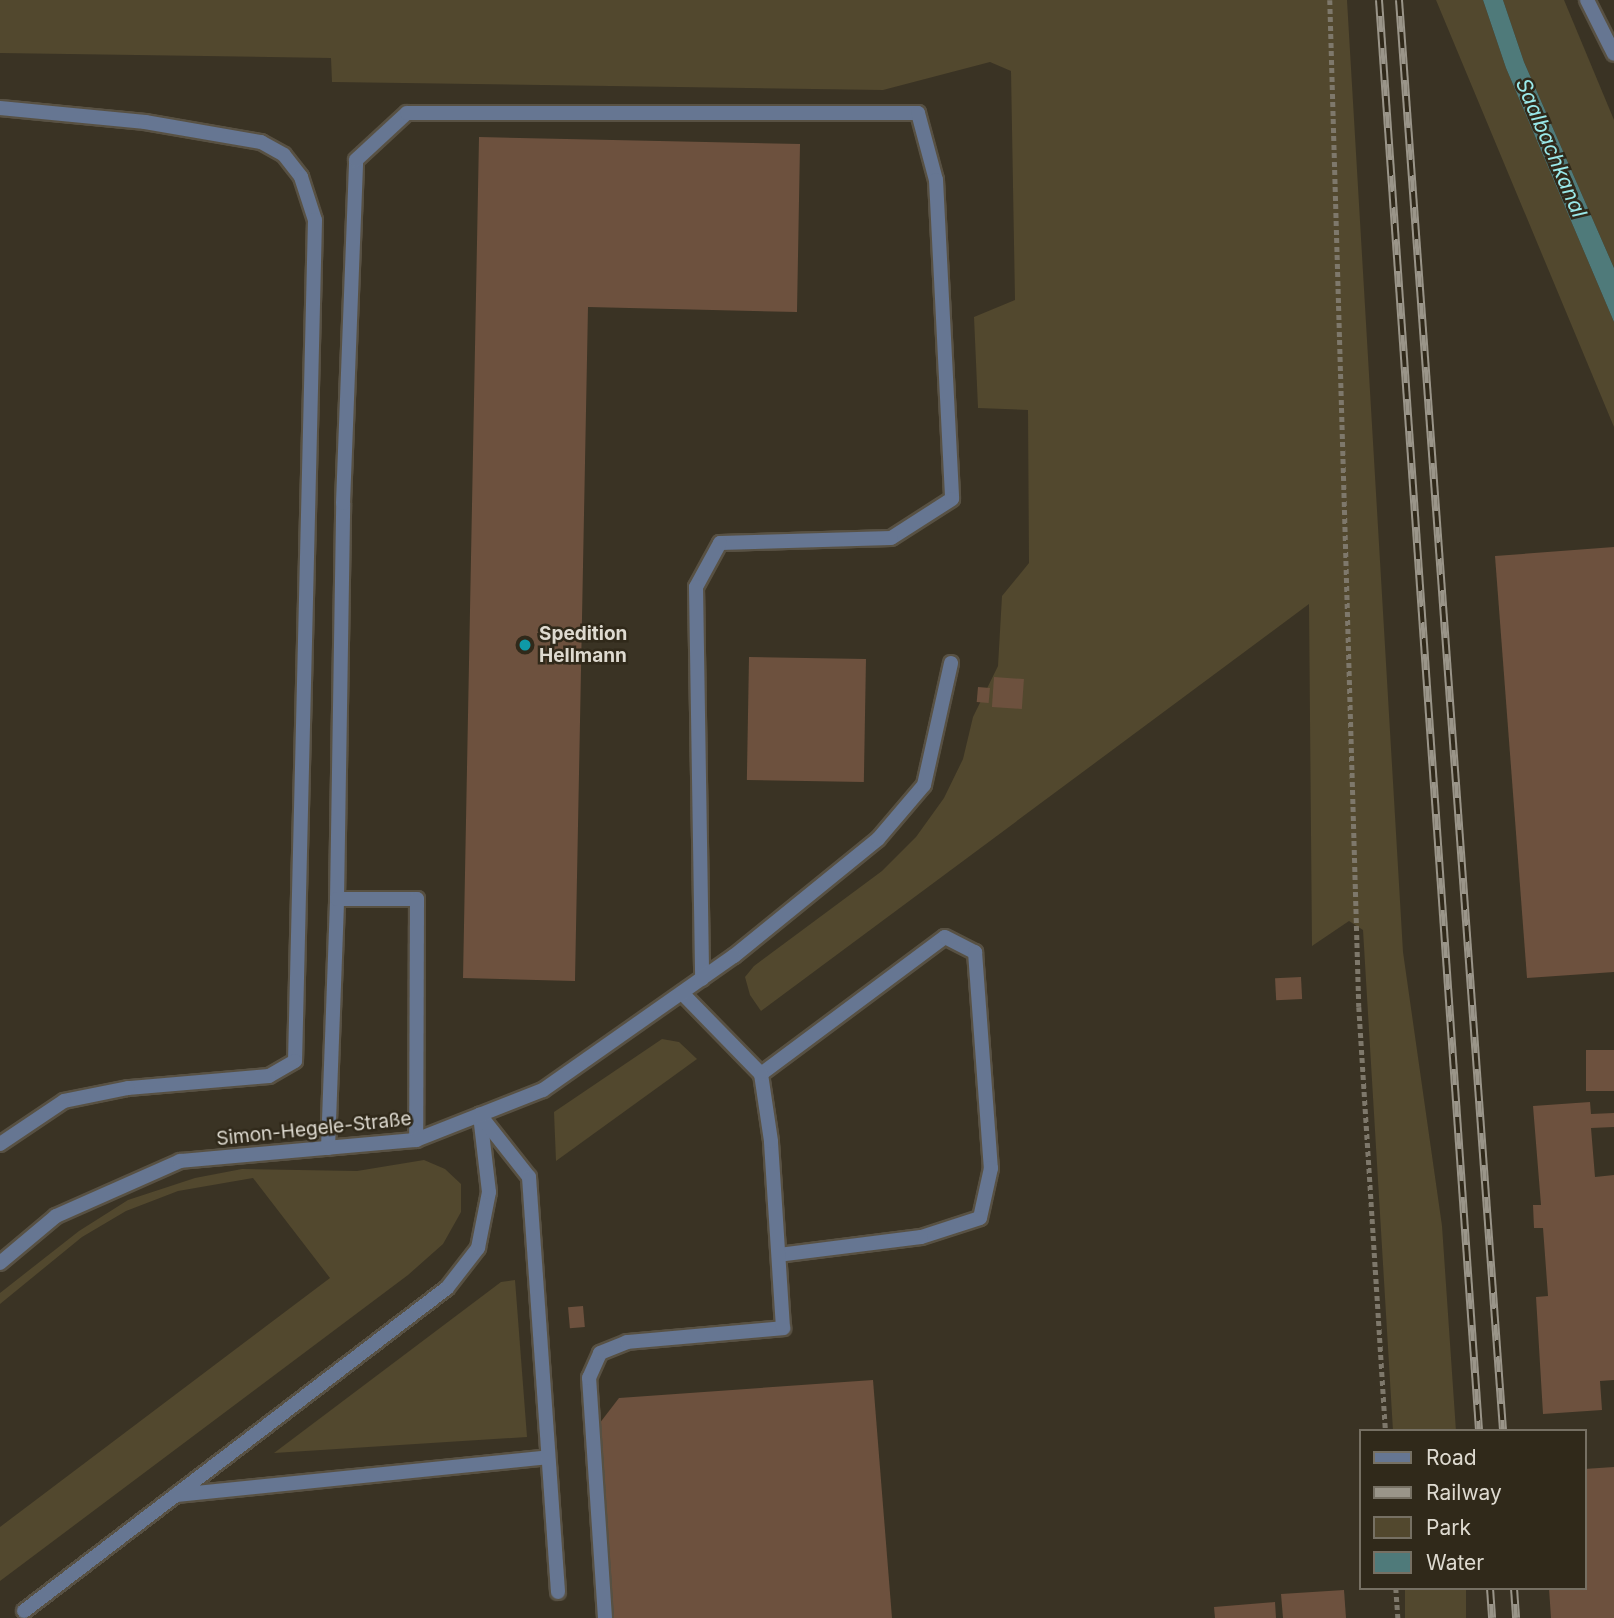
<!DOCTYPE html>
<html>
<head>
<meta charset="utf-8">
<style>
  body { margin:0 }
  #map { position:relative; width:1614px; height:1618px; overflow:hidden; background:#3a3324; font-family:Inter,sans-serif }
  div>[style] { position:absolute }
  .green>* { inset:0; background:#52482e; transform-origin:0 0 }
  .water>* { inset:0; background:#4f7a7a }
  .building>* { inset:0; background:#6d513e; transform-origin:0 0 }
  .path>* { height:4.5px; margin-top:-2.25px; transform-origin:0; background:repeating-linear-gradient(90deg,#7e786b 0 5px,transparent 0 8.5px) }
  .roads { filter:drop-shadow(2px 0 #585143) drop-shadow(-2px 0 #585143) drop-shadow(0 2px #585143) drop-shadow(0 -2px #585143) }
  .service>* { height:14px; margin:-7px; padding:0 7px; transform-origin:7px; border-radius:7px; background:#667692 }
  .minor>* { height:14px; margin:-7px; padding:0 7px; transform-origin:7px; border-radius:7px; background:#667692 }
  .rail>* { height:8px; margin-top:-4px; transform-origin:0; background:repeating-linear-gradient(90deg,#30291a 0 16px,#9a9589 0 32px); box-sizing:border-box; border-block:2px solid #9a9589 }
  .dots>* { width:19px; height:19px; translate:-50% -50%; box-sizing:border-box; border:4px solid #30291a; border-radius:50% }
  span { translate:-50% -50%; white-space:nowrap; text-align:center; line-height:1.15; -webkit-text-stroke:5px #30291a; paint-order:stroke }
  .poi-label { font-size:19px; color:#dedad0; font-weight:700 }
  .left { translate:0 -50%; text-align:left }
  .street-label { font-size:19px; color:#dedad0 }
  .water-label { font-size:21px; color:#9ae9ea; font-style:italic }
  .legend { position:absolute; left:1359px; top:1429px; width:228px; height:161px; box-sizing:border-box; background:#30291a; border:2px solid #767063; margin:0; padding:9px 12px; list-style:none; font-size:21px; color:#dedad0 }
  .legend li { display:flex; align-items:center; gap:14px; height:35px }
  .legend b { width:35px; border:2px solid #767063 }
</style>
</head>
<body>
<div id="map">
  <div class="green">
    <div style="clip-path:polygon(0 0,1347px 0,1403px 952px,1442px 1226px,1456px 1431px,1393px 1431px,1363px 930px,1349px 921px,1312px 946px,1309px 604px,761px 1011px,750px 995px,745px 977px,754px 966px,882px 871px,916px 837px,944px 798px,963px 759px,973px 717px,998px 666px,1002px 596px,1029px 563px,1028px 410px,978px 408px,974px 317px,1015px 300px,1011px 71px,990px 62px,883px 90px,332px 82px,331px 58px,0 53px)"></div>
    <div style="clip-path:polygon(1436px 0,1483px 0,1506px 68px,1614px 322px,1614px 427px)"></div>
    <div style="clip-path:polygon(1503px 0,1564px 0,1614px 120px,1614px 268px,1524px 62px)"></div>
    <div style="clip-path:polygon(662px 1039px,679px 1042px,697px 1059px,556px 1161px,554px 1112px)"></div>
    <div style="clip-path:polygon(424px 1160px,445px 1169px,461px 1184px,461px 1212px,443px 1244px,408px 1275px,0 1581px,0 1527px,330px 1278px,253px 1178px,178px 1191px,126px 1211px,82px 1237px,0 1304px,0 1293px,79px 1231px,128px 1200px,195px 1178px,242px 1169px,357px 1171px)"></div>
    <div style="clip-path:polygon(515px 1280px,527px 1437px,274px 1453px,501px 1282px)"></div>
    <div style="left:1405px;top:1588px;width:61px;height:30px"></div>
  </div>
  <div class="water">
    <div style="clip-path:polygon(1483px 0,1503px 0,1524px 62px,1614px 268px,1614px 322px,1506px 68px)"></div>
  </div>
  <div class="building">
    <div style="clip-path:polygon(479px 137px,800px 144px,797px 312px,588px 307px,575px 981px,463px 978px)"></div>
    <div style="clip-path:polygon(1614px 547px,1614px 972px,1527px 978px,1495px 556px)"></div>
    <div style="left:749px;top:657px;width:117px;height:123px;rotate:1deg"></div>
    <div style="left:994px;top:677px;width:30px;height:30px;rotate:4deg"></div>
    <div style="left:978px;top:687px;width:12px;height:15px;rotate:5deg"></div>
    <div style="left:1301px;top:977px;width:22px;height:26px;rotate:87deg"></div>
    <div style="left:1614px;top:1050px;width:41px;height:28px;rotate:90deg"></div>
    <div style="clip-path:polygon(1590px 1102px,1591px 1114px,1614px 1113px,1614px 1127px,1591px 1128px,1595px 1177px,1614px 1175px,1614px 1380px,1600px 1381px,1602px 1410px,1543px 1414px,1536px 1297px,1548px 1296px,1543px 1228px,1534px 1228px,1533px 1205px,1541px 1205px,1533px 1106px)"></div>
    <div style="left:583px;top:1306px;width:21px;height:15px;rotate:85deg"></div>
    <div style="clip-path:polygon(873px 1380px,892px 1618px,613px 1618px,599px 1424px,619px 1398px)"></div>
    <div style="clip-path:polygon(1614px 1467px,1614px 1618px,1551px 1618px,1549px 1588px,1584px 1588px,1584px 1469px)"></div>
    <div style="clip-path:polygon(1344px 1590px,1346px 1618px,1283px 1618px,1281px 1594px)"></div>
    <div style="clip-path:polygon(1275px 1602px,1276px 1618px,1215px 1618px,1214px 1607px)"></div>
  </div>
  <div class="path">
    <div style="left:1330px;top:0;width:1007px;rotate:88.35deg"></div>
    <div style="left:1359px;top:1007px;width:425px;rotate:86.4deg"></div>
    <div style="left:1396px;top:1588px;width:30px;rotate:86deg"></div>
  </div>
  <div class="roads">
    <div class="service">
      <div style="left:0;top:108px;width:146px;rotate:5.5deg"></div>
      <div style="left:145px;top:122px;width:118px;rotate:9.8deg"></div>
      <div style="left:261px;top:142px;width:26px;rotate:29deg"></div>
      <div style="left:284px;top:155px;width:28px;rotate:52deg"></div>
      <div style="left:301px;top:177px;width:45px;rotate:72deg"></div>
      <div style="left:315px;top:220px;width:841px;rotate:91.36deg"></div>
      <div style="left:295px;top:1061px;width:30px;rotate:150deg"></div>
      <div style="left:269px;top:1076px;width:142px;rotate:175.1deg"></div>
      <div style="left:128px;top:1088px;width:65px;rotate:168.5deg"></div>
      <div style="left:64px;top:1101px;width:77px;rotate:146.1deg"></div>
      <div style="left:337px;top:899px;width:396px;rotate:-89.1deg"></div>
      <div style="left:343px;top:503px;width:343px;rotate:-87.8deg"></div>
      <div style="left:356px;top:160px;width:69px;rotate:-42.7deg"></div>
      <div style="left:407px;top:113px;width:511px"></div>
      <div style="left:918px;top:113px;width:69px;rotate:75deg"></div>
      <div style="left:936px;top:180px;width:319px;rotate:87.1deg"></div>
      <div style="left:952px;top:499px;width:72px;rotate:147.4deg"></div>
      <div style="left:891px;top:538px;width:171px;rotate:178.3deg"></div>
      <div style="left:720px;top:543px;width:50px;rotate:118.6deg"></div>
      <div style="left:696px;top:587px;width:392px;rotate:89.1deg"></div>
      <div style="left:734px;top:956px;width:186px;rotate:-39.1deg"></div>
      <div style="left:878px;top:839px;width:71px;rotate:-49.6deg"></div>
      <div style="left:924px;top:785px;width:125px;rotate:-77.5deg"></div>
      <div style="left:761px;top:1074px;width:229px;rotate:-36.7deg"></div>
      <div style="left:945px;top:937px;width:34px;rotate:27deg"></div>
      <div style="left:975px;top:952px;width:217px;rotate:85.8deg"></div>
      <div style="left:991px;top:1168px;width:51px;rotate:102.4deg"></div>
      <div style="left:980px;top:1218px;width:62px;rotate:162.1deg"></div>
      <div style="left:921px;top:1237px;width:143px;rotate:172.8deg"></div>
      <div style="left:328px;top:1148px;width:249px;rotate:-87.9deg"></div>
      <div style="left:337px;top:899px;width:80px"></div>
      <div style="left:417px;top:899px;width:241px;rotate:90.2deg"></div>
      <div style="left:176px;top:1495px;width:373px;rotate:-5.8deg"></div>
      <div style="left:24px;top:1611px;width:532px;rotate:-37.37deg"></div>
      <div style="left:447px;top:1288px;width:51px;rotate:-52.2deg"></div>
      <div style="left:478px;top:1248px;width:57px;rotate:-78.9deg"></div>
      <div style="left:489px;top:1192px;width:78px;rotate:-96.7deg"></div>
      <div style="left:480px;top:1115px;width:79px;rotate:51.7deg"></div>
      <div style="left:529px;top:1177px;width:416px;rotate:86deg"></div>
      <div style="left:605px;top:1618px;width:241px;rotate:-93.8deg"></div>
      <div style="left:589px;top:1378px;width:27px;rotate:-66deg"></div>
      <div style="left:600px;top:1353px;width:29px;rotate:-22deg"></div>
      <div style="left:627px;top:1342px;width:157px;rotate:-5.1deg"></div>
      <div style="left:783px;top:1328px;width:187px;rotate:-93.7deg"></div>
      <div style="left:771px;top:1141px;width:68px;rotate:-98.5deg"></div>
      <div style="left:761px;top:1074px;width:113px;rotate:-134.3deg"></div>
    </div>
    <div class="minor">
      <div style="left:1587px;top:0;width:60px;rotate:63.4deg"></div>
      <div style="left:0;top:1263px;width:73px;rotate:-40deg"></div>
      <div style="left:56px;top:1216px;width:136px;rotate:-23.9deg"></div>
      <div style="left:180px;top:1161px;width:237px;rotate:-5.1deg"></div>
      <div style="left:416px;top:1140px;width:136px;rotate:-21.5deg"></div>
      <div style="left:543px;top:1090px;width:233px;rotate:-35.1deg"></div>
    </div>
  </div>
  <div class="rail">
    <div style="left:1379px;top:0;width:1434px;rotate:86deg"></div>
    <div style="left:1399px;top:0;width:1435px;rotate:85.84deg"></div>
    <div style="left:1490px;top:1588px;width:30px;rotate:86deg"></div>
    <div style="left:1514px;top:1588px;width:30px;rotate:86deg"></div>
  </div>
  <div class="dots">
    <div style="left:525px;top:645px;background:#0f9aa8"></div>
  </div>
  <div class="poi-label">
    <span class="left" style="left:539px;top:645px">Spedition<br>Hellmann</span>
  </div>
  <div class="street-label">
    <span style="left:314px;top:1129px;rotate:-6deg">Simon-Hegele-Straße</span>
  </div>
  <div class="water-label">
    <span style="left:1551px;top:148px;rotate:67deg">Saalbachkanal</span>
  </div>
  <ul class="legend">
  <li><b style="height:9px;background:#667692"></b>Road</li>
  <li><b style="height:9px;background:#9a9589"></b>Railway</li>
  <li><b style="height:19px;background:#52482e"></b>Park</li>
  <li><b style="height:19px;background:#4f7a7a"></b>Water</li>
  </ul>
</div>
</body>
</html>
